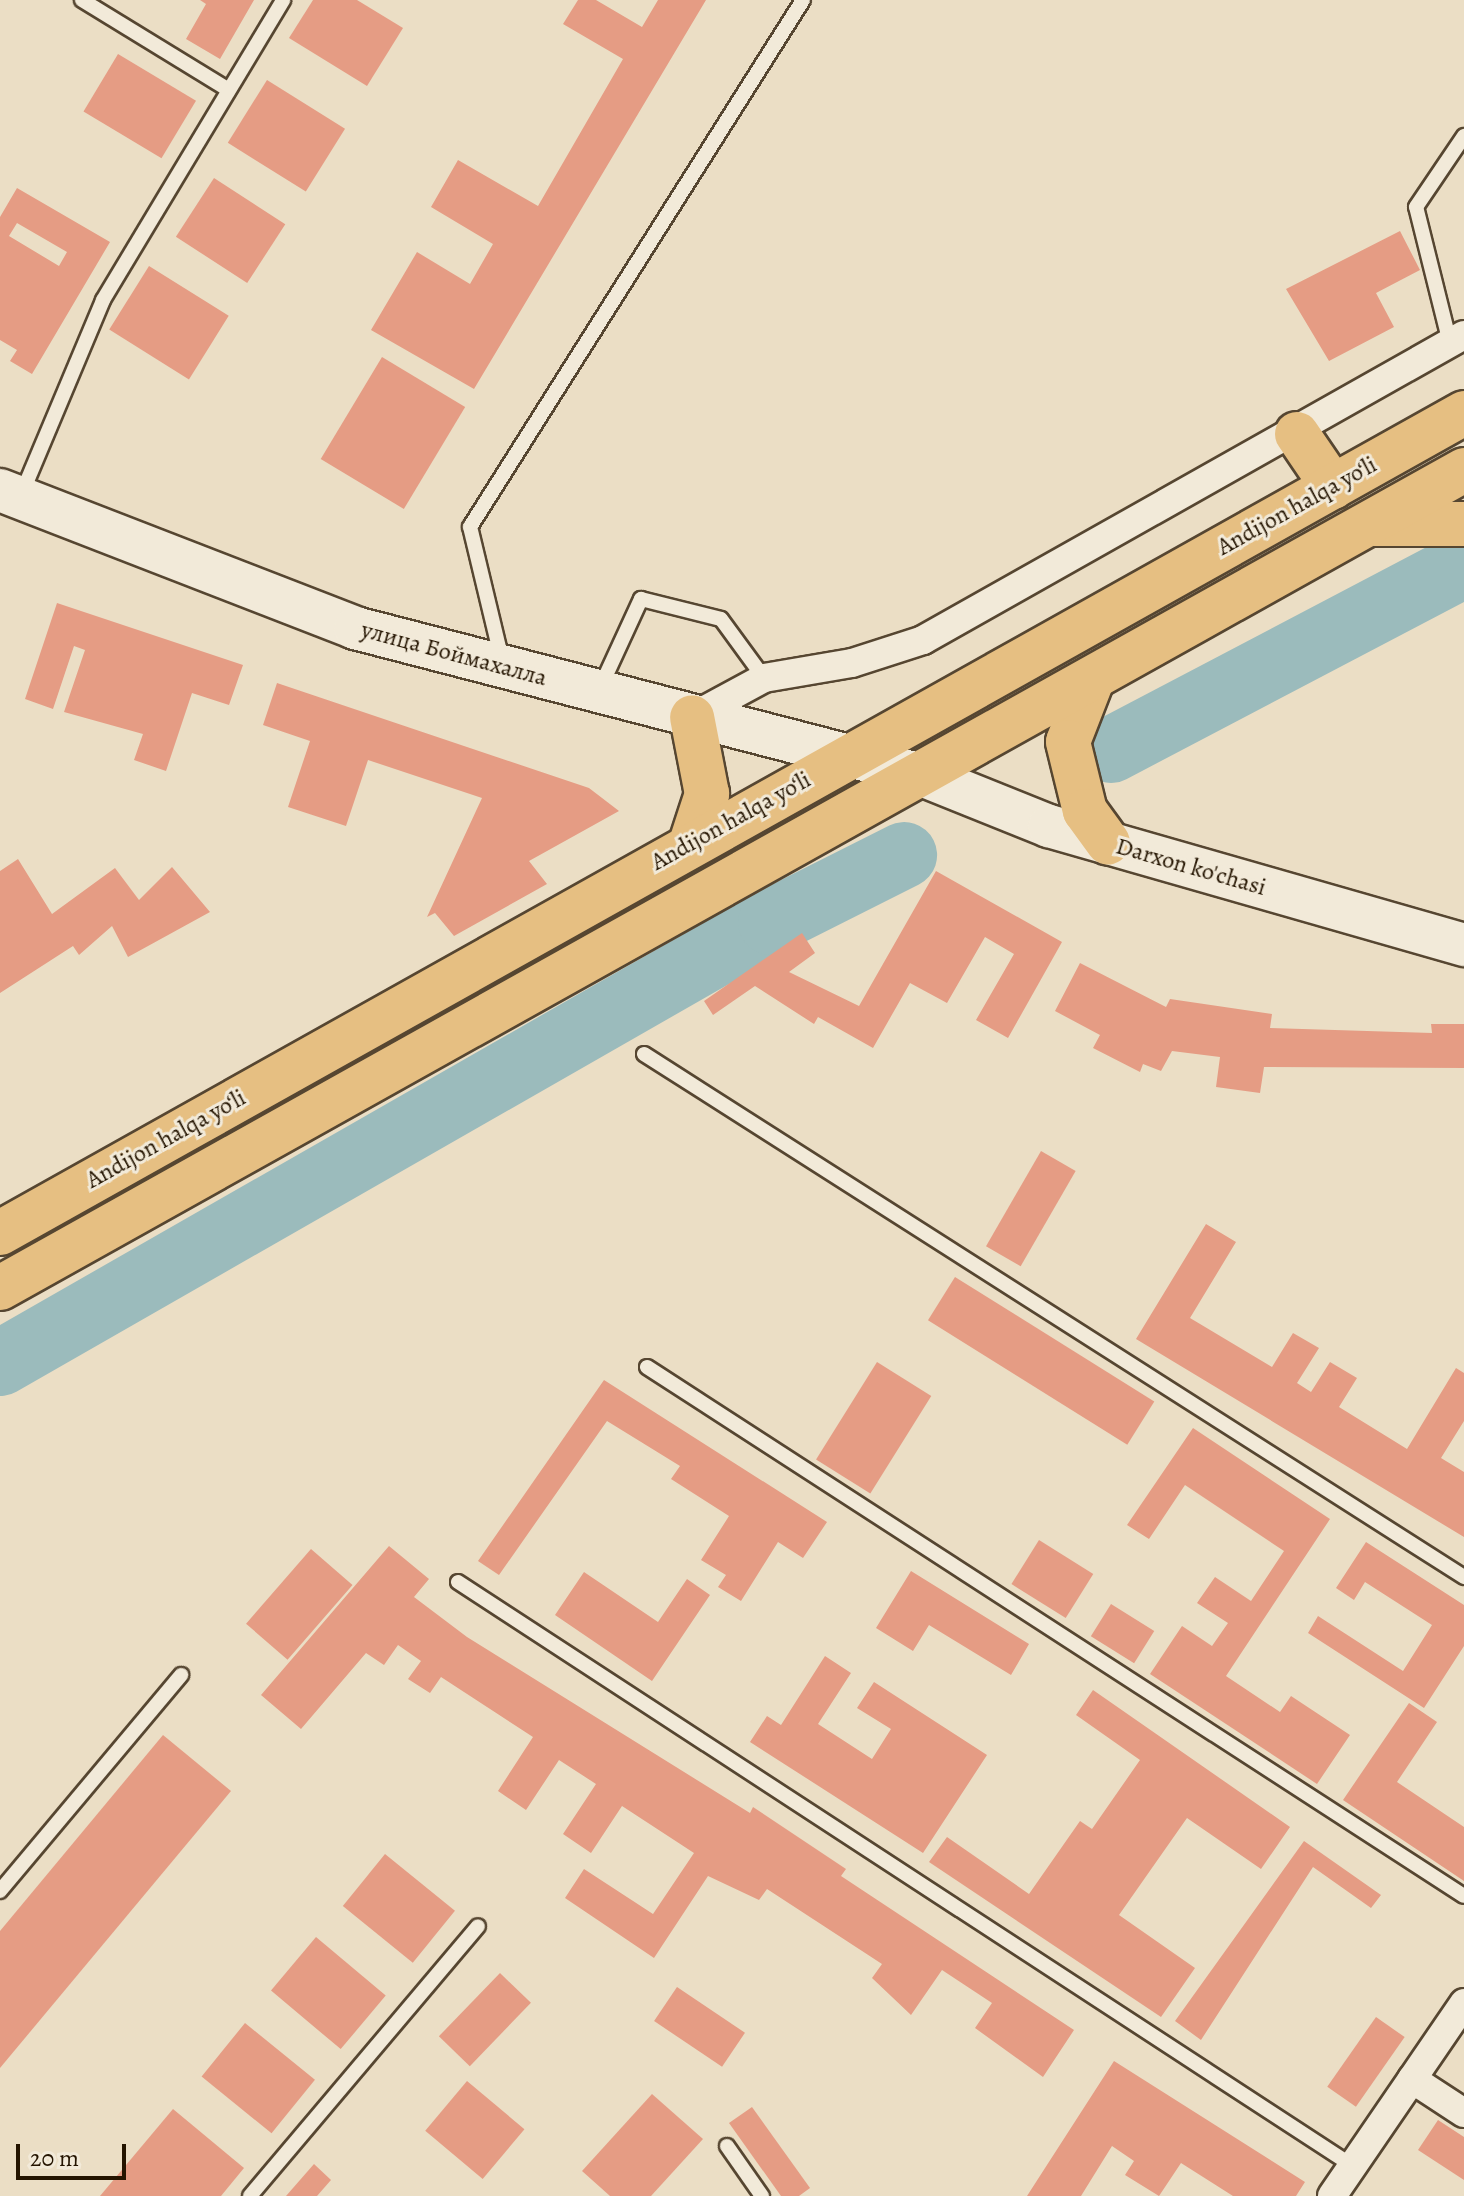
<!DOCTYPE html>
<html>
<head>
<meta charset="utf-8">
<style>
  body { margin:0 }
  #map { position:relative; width:1464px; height:2196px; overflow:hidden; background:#ebdec5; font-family:Alegreya,serif }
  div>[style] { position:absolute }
  .river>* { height:66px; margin:-33px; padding:0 33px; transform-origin:33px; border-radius:33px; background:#9bbbbc }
  .building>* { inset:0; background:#e59c84; transform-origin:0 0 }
  .roads { filter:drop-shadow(2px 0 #564631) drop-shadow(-2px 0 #564631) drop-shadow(0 2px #564631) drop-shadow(0 -2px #564631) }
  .service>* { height:14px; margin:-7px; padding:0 7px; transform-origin:7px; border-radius:7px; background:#f2ead9 }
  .minor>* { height:28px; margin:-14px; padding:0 14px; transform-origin:14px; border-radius:14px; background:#f2ead9 }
  .secondary>* { height:42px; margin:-21px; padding:0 21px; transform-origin:21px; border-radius:21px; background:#f2ead9 }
  .trunk>* { height:44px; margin:-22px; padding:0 22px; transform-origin:22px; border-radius:22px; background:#e6bf82 }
  span { translate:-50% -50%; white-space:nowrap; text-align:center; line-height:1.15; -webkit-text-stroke:6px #f2ead9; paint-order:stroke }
  .street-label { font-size:24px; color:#241400 }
  .scale { position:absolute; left:16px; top:2144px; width:110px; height:36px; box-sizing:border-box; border:4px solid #241400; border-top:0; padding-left:10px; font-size:24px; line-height:28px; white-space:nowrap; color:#241400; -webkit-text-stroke:6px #f2ead9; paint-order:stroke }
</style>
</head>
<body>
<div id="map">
  <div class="river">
    <div style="left:1111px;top:750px;width:399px;rotate:-27.7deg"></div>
    <div style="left:0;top:1363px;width:888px;rotate:-29.77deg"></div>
    <div style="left:771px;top:922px;width:149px;rotate:-26.7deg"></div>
  </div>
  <div class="building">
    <div style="clip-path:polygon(200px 0,254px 0,220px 59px,186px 39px,206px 4px)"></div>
    <div style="clip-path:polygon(313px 0,357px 0,403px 28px,367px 86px,289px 38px)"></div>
    <div style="clip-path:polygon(578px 0,596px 0,642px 27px,658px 0,706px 0,474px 389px,371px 330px,417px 252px,470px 284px,493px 244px,431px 207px,458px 160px,538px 206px,623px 59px,563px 24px)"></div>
    <div style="left:118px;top:54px;width:91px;height:67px;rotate:31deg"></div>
    <div style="left:267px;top:80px;width:92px;height:74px;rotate:32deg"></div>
    <div style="left:214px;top:178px;width:85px;height:70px;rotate:33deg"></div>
    <div style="clip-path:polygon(evenodd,17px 188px,110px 242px,32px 374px,10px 361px,17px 350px,0 340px,0 217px,17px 188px,17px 223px,67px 252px,59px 266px,9px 236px,17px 223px)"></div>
    <div style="clip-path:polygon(1400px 231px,1420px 270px,1376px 293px,1394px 327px,1329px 361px,1286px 289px)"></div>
    <div style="left:149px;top:266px;width:94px;height:75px;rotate:32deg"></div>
    <div style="left:382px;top:357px;width:97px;height:119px;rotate:31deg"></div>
    <div style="clip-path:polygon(57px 603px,243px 665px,229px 705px,192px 693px,166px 771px,134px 760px,143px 734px,64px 712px,85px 650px,74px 646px,53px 709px,25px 699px)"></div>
    <div style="clip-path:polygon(277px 683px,589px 788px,619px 811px,529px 861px,547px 884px,454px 936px,435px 913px,427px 917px,482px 798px,368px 760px,346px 826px,288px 807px,310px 741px,263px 725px)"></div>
    <div style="clip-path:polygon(18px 859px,52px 914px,115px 868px,139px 900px,172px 867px,210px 912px,128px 957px,112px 926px,79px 955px,73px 946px,0 993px,0 871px)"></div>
    <div style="clip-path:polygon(936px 871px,1062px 942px,1008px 1038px,976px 1020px,1014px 954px,985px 937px,947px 1003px,910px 983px,873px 1048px,818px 1017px,814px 1024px,755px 986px,713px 1015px,704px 1001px,802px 933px,815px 953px,789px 972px,859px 1006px)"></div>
    <div style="clip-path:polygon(1080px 963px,1166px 1007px,1170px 999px,1272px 1014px,1270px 1028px,1432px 1033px,1431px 1024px,1464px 1024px,1464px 1068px,1264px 1067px,1260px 1093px,1216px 1087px,1220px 1057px,1172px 1051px,1161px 1071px,1143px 1064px,1140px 1072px,1093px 1048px,1100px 1035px,1055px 1011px)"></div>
    <div style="left:1041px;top:1151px;width:40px;height:110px;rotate:30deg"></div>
    <div style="clip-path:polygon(1206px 1224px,1236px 1242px,1190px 1318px,1272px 1367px,1293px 1333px,1319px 1348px,1297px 1383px,1311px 1392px,1330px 1362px,1357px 1378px,1339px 1407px,1407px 1449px,1456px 1368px,1464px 1373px,1464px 1421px,1441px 1458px,1464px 1472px,1464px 1537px,1136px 1339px)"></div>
    <div style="left:955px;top:1277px;width:235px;height:51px;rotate:32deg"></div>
    <div style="left:877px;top:1362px;width:64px;height:115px;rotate:32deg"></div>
    <div style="clip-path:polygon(604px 1380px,827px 1522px,803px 1558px,778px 1542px,741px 1601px,718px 1587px,726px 1575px,701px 1560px,729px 1516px,671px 1479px,680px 1466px,607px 1421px,499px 1575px,478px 1561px)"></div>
    <div style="clip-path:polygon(1193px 1428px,1330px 1519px,1226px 1676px,1280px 1712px,1291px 1696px,1350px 1735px,1317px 1784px,1150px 1674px,1182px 1626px,1212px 1646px,1228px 1623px,1197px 1603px,1215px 1577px,1251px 1601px,1284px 1551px,1185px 1485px,1149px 1539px,1127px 1525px)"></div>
    <div style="left:1039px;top:1540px;width:64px;height:52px;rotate:32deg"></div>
    <div style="clip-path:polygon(1366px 1542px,1464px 1605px,1464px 1646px,1424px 1708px,1308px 1633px,1318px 1616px,1403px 1671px,1432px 1625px,1365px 1582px,1354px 1600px,1336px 1588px)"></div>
    <div style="clip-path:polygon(389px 1546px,429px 1579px,414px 1597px,467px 1637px,750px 1813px,753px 1807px,846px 1869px,841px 1876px,1074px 2030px,1043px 2077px,975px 2028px,992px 2003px,942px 1970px,911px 2015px,872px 1978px,882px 1964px,767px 1889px,759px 1900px,708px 1876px,654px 1958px,565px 1898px,584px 1869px,653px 1914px,694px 1853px,622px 1806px,591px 1853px,563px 1834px,596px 1784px,559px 1760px,526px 1810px,498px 1791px,533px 1737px,441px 1677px,430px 1693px,408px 1679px,421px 1661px,398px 1645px,384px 1665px,366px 1653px,301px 1729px,261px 1695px)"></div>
    <div style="left:311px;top:1549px;width:55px;height:99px;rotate:41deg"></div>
    <div style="clip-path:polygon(911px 1571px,1029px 1644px,1011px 1675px,929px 1625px,913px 1651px,876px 1628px)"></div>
    <div style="clip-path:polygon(584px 1572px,658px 1622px,687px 1579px,710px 1595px,652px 1681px,555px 1615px)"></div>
    <div style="left:1111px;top:1604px;width:51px;height:38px;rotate:32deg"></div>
    <div style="clip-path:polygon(825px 1656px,851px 1673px,818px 1724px,872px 1759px,891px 1729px,857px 1708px,874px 1682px,987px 1755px,923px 1853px,750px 1742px,767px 1716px,781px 1725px)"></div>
    <div style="clip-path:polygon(1093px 1690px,1290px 1827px,1261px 1869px,1187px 1818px,1119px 1915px,1195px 1968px,1161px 2017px,929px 1862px,947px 1837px,1029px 1894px,1080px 1821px,1092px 1829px,1140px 1760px,1076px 1715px)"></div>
    <div style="clip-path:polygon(1409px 1703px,1437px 1722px,1397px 1782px,1464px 1827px,1464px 1881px,1343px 1800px)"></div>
    <div style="clip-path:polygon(163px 1735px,231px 1791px,0 2068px,0 1931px)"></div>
    <div style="clip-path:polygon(1304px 1841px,1381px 1895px,1371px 1908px,1313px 1867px,1201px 2040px,1175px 2021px)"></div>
    <div style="left:385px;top:1854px;width:90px;height:67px;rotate:39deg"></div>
    <div style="left:316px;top:1937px;width:91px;height:70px;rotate:40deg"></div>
    <div style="left:500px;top:1973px;width:43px;height:88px;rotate:44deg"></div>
    <div style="left:677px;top:1987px;width:82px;height:41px;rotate:34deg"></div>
    <div style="left:1376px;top:2017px;width:35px;height:85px;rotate:35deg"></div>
    <div style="left:245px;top:2023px;width:90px;height:69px;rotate:39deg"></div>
    <div style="clip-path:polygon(1114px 2061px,1305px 2182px,1296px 2196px,1233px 2196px,1181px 2163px,1159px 2196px,1125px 2175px,1134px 2161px,1112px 2146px,1081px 2196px,1027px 2196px)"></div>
    <div style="left:467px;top:2081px;width:75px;height:65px;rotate:40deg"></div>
    <div style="clip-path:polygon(652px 2094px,703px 2139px,651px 2196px,610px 2196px,582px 2171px)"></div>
    <div style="clip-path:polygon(752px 2107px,810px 2188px,799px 2196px,781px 2196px,729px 2123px)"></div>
    <div style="clip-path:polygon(173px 2109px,244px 2168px,221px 2196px,100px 2196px)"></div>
    <div style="clip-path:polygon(1438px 2120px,1464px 2137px,1464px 2180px,1418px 2150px)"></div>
    <div style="clip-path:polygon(314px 2164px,331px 2180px,317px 2196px,286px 2196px)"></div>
  </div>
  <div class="roads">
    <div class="service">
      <div style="left:82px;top:0;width:172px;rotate:31.5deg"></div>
      <div style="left:1450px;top:343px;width:140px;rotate:-104deg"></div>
      <div style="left:1416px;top:207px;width:86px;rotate:-55.9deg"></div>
      <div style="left:22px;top:493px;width:209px;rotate:-67.2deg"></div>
      <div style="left:103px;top:300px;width:350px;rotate:-59deg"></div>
      <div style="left:502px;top:660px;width:137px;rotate:-103.5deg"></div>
      <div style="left:470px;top:527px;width:623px;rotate:-57.71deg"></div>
      <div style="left:601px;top:686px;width:96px;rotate:-65.3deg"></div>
      <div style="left:641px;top:599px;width:82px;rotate:14deg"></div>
      <div style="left:721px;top:619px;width:73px;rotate:53.9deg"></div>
      <div style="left:644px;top:1054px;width:973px;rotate:32.53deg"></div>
      <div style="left:647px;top:1367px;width:973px;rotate:32.92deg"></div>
      <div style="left:458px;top:1582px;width:1069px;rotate:33.13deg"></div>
      <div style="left:0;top:1891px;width:282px;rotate:-50deg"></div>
      <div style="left:727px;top:2146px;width:61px;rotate:55deg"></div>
      <div style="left:250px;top:2196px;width:353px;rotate:-49.8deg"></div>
    </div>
    <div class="minor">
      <div style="left:692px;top:717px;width:82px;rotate:-28.4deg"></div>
      <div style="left:764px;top:678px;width:89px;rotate:-9.7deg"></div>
      <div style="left:852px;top:663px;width:75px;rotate:-17.9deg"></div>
      <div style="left:923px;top:640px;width:621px;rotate:-29.41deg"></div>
      <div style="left:1412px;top:2079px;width:62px;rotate:33.2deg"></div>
      <div style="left:1332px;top:2196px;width:234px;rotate:-55.6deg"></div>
    </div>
    <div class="secondary">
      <div style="left:0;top:490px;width:381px;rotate:21.2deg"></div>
      <div style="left:355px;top:628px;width:586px;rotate:14.53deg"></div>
      <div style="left:922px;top:775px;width:137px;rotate:21.9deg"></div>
      <div style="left:1049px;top:826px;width:432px;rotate:16deg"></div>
    </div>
    <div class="trunk">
      <div style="left:1297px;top:434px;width:64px;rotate:55.8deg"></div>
      <div style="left:1370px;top:524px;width:94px"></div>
      <div style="left:1092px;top:680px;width:66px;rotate:111.2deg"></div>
      <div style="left:1068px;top:742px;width:71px;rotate:76.2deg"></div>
      <div style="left:1085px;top:811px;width:39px;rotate:54deg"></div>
      <div style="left:691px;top:843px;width:52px;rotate:-71.9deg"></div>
      <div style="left:707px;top:794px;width:78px;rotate:-101deg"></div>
      <div style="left:0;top:1233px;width:1678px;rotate:-29.25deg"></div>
      <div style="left:0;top:1288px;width:1677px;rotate:-29.19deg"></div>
    </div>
  </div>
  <div class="street-label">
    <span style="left:1297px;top:506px;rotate:-29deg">Andijon halqa yo‘li</span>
    <span style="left:454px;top:654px;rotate:15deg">улица Боймахалла</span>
    <span style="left:731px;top:821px;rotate:-29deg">Andijon halqa yo‘li</span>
    <span style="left:1191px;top:867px;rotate:16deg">Darxon ko'chasi</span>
    <span style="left:166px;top:1139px;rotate:-29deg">Andijon halqa yo‘li</span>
  </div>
  <div class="scale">20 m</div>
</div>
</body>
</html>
